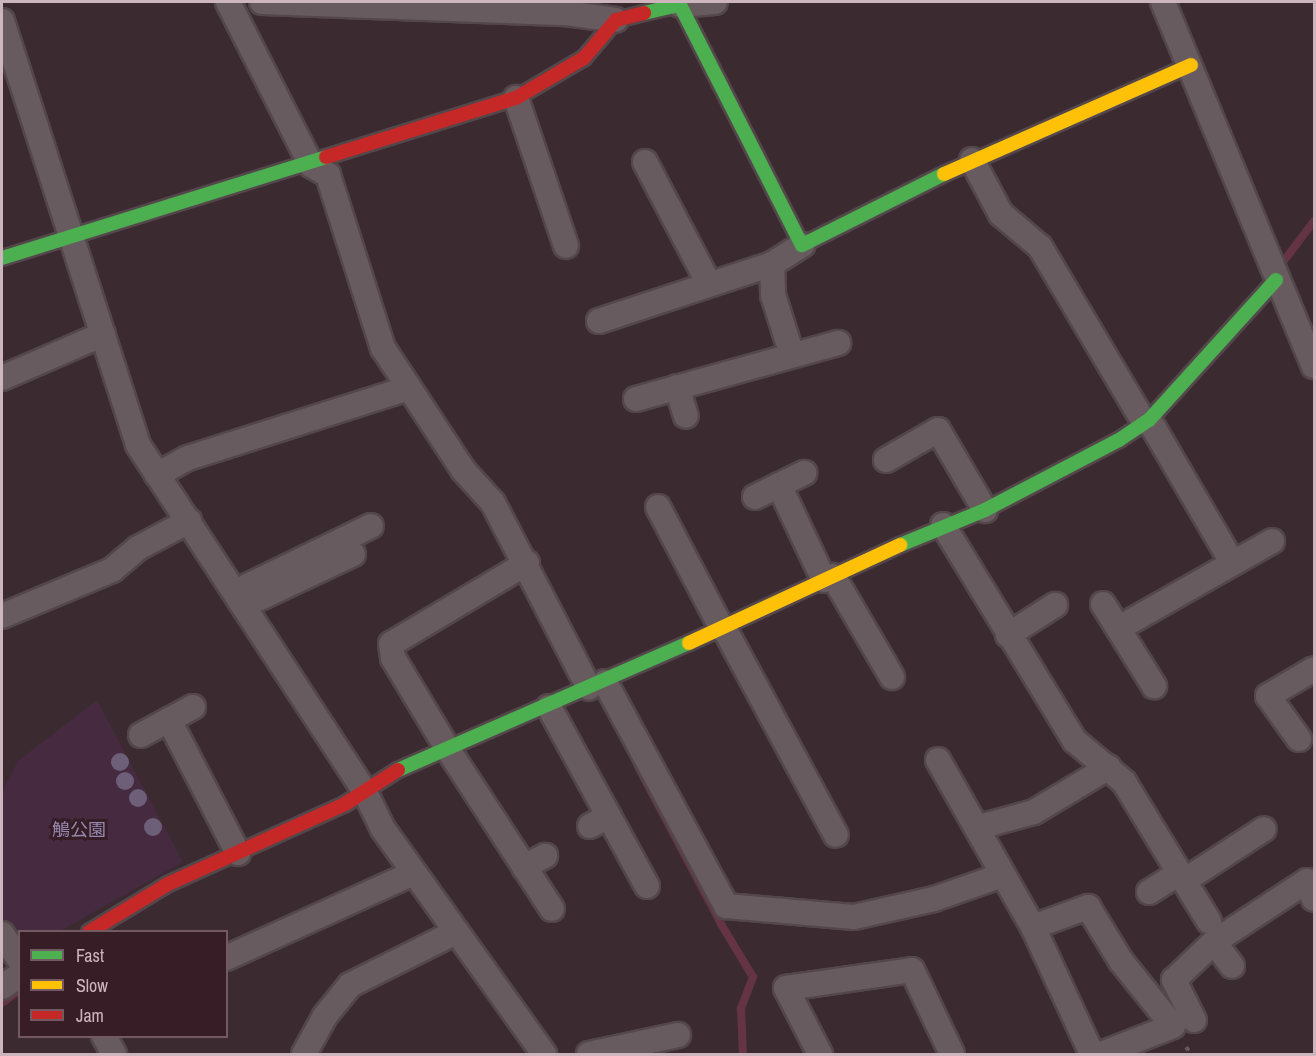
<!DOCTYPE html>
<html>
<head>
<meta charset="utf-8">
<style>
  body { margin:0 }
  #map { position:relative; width:1316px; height:1056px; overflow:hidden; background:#3b2b30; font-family:"Archivo Narrow","Noto Sans JP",sans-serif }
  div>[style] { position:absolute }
  .green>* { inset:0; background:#452a40 }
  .stream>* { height:8px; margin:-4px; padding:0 4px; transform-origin:4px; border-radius:4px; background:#643444 }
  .path>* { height:4px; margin-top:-2px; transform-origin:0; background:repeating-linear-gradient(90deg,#66595e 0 4.5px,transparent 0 9px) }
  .roads { filter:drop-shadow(2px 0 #53474b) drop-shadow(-2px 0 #53474b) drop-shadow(0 2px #53474b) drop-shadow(0 -2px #53474b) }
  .street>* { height:24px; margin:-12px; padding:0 12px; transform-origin:12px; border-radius:12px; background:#685b5f }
  .fast>* { height:14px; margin:-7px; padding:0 7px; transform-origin:7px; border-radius:7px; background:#4caf50 }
  .slow>* { height:14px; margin:-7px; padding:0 7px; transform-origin:7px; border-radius:7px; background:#ffc107 }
  .jam>* { height:14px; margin:-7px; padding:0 7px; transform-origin:7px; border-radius:7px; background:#c62828 }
  .trees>* { width:18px; height:18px; margin:-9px; border-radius:50%; background:#6c5f77 }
  span { translate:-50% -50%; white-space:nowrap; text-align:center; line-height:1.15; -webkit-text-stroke:6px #371d26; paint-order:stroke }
  .park-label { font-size:18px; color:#9589b1 }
  .frame { position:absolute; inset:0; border:3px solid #ccb5bc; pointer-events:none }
  .legend { position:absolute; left:18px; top:930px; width:210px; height:108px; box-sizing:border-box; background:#371d26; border:2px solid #735a62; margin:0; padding:8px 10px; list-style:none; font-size:18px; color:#ccb5bc }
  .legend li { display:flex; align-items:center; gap:12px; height:30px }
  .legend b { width:30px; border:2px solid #735a62 }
</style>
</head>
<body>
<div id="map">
  <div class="green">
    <div style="clip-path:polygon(97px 700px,183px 862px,60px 931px,20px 932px,19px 948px,2px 923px,2px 792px,18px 761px)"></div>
  </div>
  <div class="stream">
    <div style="left:1280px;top:266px;width:56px;rotate:-52.9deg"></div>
    <div style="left:638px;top:767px;width:178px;rotate:62.1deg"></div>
    <div style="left:721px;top:924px;width:62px;rotate:58.9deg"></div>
    <div style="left:753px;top:977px;width:34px;rotate:111deg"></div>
    <div style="left:741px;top:1009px;width:45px;rotate:87.5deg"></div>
    <div style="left:2px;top:1003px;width:22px;rotate:-36deg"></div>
  </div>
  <div class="path">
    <div style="left:1186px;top:1047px;width:9px;rotate:54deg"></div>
  </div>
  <div class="roads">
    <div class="street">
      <div style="left:228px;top:2px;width:183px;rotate:63deg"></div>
      <div style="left:311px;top:165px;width:20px;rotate:30deg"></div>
      <div style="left:328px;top:175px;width:182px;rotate:72.4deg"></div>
      <div style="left:383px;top:348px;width:146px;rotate:56.7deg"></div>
      <div style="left:463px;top:470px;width:45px;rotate:47.7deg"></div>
      <div style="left:493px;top:503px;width:208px;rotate:62.6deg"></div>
      <div style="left:262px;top:2px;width:304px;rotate:2.1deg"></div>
      <div style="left:566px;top:13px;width:50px;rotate:8deg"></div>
      <div style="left:1163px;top:2px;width:394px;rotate:67.5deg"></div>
      <div style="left:680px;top:5px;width:35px;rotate:-5deg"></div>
      <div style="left:2px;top:21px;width:445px;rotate:72.2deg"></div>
      <div style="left:138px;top:445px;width:412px;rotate:56.8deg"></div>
      <div style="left:364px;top:790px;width:43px;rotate:64deg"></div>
      <div style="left:383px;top:829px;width:277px;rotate:54.4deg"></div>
      <div style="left:516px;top:98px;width:156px;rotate:71.3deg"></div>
      <div style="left:972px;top:160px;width:61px;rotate:61.8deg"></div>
      <div style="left:1001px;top:214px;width:51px;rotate:40.2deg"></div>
      <div style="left:1040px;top:247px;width:204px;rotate:59.3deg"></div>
      <div style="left:645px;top:162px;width:138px;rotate:62.3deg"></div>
      <div style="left:772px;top:264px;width:31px;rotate:88deg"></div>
      <div style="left:773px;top:295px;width:63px;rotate:72.4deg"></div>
      <div style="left:599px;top:321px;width:182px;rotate:-18.2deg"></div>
      <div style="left:772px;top:264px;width:36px;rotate:-32deg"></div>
      <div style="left:2px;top:378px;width:110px;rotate:-23.5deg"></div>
      <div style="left:677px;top:387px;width:30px;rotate:73deg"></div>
      <div style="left:636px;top:399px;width:210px;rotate:-15.5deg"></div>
      <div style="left:1149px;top:420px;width:164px;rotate:59.7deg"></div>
      <div style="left:886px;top:460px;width:60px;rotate:-30deg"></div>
      <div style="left:938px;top:430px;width:93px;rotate:59.6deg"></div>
      <div style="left:157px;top:475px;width:35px;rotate:-29deg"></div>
      <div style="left:188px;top:458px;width:232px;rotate:-17.6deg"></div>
      <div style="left:779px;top:485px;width:105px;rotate:64.7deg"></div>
      <div style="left:755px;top:497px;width:55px;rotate:-26.1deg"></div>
      <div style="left:658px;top:507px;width:138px;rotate:62.3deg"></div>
      <div style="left:943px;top:525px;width:253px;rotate:58.6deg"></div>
      <div style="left:1075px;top:741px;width:64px;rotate:39.9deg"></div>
      <div style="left:1124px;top:782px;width:163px;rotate:58.6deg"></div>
      <div style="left:527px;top:563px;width:158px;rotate:149.2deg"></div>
      <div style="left:391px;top:644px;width:14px;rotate:82deg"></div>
      <div style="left:393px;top:658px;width:105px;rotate:59deg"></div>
      <div style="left:447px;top:748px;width:192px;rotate:56.9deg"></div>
      <div style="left:833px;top:576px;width:117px;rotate:59.7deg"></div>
      <div style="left:235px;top:592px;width:151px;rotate:-25.9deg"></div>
      <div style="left:258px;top:599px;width:105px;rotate:-25.3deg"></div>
      <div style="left:1103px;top:604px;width:97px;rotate:58.1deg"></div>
      <div style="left:2px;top:616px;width:119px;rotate:-22.7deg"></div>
      <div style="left:112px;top:570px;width:34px;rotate:-40deg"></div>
      <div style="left:138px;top:548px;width:58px;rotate:-27.9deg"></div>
      <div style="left:724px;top:628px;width:235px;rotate:61.6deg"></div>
      <div style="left:1119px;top:628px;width:176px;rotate:-29.6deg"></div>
      <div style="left:1008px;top:635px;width:56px;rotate:-32.6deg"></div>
      <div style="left:605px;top:682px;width:255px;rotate:61.6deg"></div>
      <div style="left:726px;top:906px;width:128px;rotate:4.9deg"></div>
      <div style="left:854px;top:917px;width:82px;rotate:-12.7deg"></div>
      <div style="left:934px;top:899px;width:73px;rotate:-19.2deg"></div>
      <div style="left:549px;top:707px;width:204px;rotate:61.3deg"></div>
      <div style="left:169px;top:720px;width:150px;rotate:62.6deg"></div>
      <div style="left:141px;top:735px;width:59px;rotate:-28.3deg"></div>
      <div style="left:1299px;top:739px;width:53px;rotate:-125.8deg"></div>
      <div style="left:1268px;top:696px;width:53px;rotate:-30.4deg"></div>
      <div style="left:938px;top:760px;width:192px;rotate:60.4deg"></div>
      <div style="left:1033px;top:927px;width:140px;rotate:65.1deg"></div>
      <div style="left:590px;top:826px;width:21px;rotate:-28deg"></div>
      <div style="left:979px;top:827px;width:57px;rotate:-15.3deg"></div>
      <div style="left:1034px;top:812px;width:87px;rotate:-31deg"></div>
      <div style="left:524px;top:867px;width:24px;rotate:-28deg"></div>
      <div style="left:1184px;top:881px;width:95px;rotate:-33deg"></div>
      <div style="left:1149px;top:892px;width:36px;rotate:-32deg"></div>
      <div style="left:1033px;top:927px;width:59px;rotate:-20deg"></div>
      <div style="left:1088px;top:907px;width:63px;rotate:58.6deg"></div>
      <div style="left:1121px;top:961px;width:83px;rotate:51.3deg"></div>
      <div style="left:1173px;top:1026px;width:77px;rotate:158.7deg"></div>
      <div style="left:2px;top:934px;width:32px;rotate:56deg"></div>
      <div style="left:1214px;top:942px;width:30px;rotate:53deg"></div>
      <div style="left:226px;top:958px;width:205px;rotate:-24.4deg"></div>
      <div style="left:2px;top:987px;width:22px;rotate:-34deg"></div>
      <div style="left:1194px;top:1020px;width:45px;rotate:-116.6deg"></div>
      <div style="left:1174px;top:980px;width:55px;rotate:-43.5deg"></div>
      <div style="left:1214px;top:942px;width:111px;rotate:-33.3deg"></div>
      <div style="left:1307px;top:881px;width:19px;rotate:69deg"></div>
      <div style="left:104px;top:1036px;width:21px;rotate:61deg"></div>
      <div style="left:304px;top:1054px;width:43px;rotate:-61.1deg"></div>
      <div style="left:325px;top:1016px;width:40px;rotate:-51deg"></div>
      <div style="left:350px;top:985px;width:119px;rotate:-26.6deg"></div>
      <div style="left:589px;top:1054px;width:91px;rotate:-12.1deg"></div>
      <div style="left:820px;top:1054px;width:74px;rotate:-117.3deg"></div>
      <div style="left:786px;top:988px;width:127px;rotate:-8.1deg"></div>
      <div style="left:912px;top:970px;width:93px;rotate:64.5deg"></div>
    </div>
    <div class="fast">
      <div style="left:644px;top:13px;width:37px;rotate:-13deg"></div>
      <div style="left:680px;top:5px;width:269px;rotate:63.1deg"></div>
      <div style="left:802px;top:245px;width:159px;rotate:-26.6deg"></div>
      <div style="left:2px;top:258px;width:339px;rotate:-17.3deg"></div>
      <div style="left:900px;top:545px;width:92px;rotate:-22.4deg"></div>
      <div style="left:985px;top:510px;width:151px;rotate:-27.6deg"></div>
      <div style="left:1119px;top:440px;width:36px;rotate:-34deg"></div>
      <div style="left:1149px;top:420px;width:189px;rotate:-47.8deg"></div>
      <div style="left:398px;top:770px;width:318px;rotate:-23.6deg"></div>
    </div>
    <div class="slow">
      <div style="left:944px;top:174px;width:270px;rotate:-23.8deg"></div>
      <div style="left:689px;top:643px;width:233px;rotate:-24.9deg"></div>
    </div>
    <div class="jam">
      <div style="left:326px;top:157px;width:199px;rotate:-17.3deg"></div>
      <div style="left:516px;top:98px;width:79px;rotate:-30.5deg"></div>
      <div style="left:584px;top:58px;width:50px;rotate:-49.9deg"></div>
      <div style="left:616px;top:20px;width:29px;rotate:-14deg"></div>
      <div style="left:89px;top:932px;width:92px;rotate:-31.3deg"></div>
      <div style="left:168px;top:884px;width:194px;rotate:-24.3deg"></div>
      <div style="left:345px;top:804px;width:63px;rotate:-32.7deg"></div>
    </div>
  </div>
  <div class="trees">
    <div style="left:120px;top:762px"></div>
    <div style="left:125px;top:781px"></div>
    <div style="left:138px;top:798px"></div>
    <div style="left:153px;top:827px"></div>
  </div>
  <div class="park-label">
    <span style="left:79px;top:830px">鵤公園</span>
  </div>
  <div class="frame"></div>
  <ul class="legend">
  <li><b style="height:8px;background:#4caf50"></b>Fast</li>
  <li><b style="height:8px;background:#ffc107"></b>Slow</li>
  <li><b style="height:8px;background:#c62828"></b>Jam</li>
  </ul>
</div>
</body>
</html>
